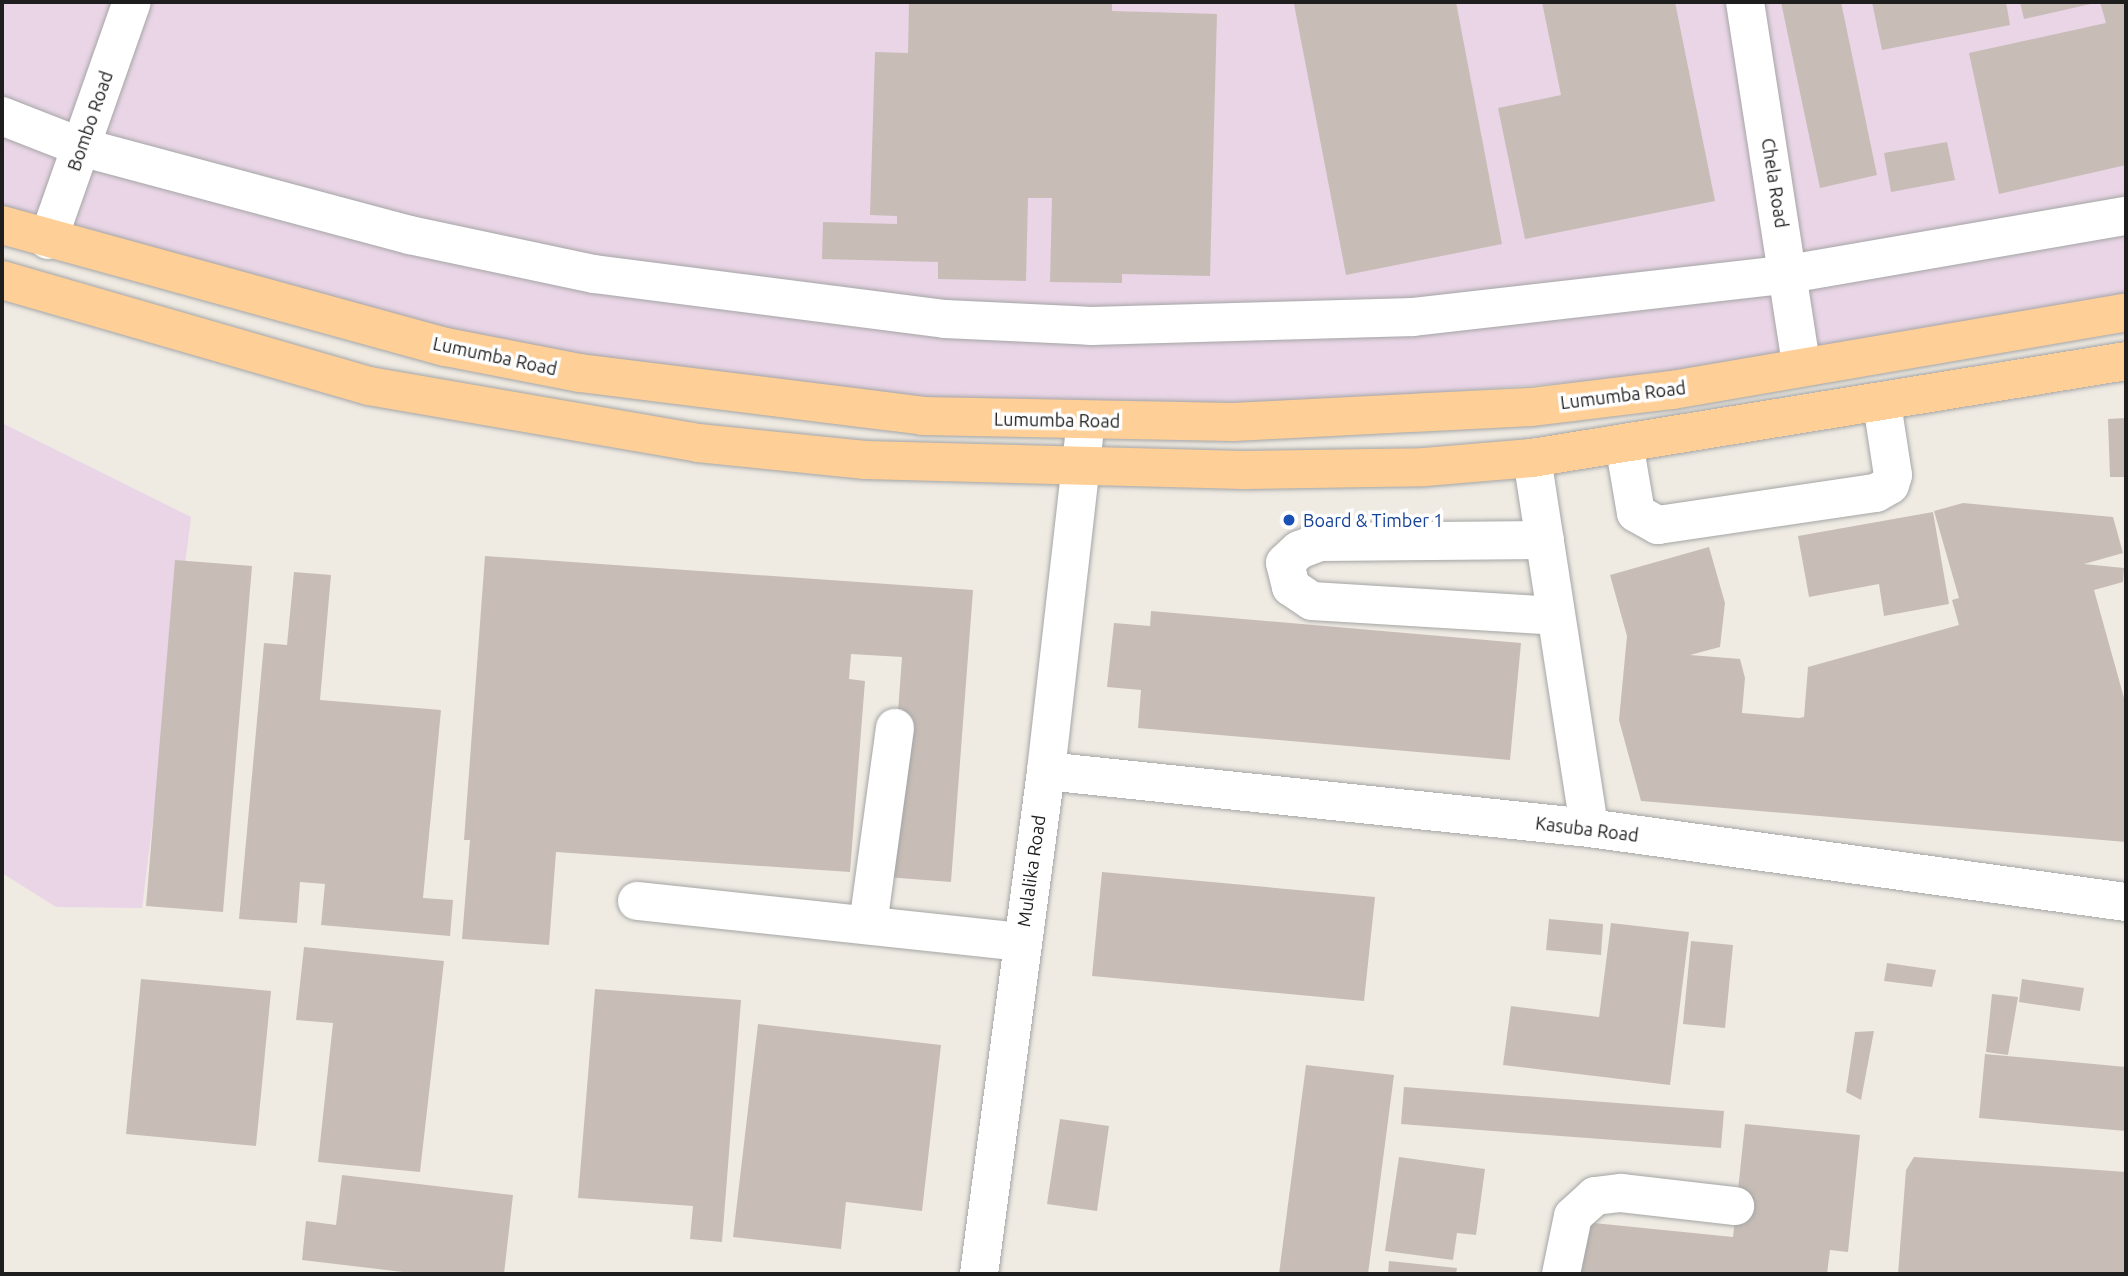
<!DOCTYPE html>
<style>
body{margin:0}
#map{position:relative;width:2128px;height:1276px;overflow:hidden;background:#efebe3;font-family:Ubuntu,sans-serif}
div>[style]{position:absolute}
.industrial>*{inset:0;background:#e9d5e6}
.building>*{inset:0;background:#c7bdb6}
.roads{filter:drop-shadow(0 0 2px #a5a5a5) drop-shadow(0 0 2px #a5a5a5)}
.minor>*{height:38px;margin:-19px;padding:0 19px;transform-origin:19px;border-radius:19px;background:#fff}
.major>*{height:38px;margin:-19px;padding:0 19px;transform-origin:19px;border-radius:19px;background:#ffcf98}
.dots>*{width:19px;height:19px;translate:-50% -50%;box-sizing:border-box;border:4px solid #fff;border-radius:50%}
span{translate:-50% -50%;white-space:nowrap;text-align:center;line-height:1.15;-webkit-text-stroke:7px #fff;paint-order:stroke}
.street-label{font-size:18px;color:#1e1e1e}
.transit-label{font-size:18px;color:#164399}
.left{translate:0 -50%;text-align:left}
.frame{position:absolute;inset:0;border:4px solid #1e1e1e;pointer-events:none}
</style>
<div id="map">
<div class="industrial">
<div style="clip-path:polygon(2px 2px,2126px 2px,2126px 311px,1792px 366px,1067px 420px,562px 368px,2px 217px)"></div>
<div style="clip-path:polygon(2px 423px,191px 517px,142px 908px,56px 907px,2px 873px)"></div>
</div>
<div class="building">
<div style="clip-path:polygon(909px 2px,1112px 2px,1112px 11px,1217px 14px,1210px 276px,1122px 274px,1122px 283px,1050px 282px,1052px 198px,1028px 198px,1026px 281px,938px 279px,938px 262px,822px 259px,823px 222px,897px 224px,897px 216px,870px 215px,875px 52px,908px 53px)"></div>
<div style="clip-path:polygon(1306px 2px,1456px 2px,1502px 244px,1346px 275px,1294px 4px)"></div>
<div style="clip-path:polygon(1542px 2px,1675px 2px,1715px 201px,1525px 239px,1498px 108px,1561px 95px)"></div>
<div style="clip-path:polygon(1781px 2px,1841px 2px,1877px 175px,1820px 188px)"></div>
<div style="clip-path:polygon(1872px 2px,2006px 2px,2010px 25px,1882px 50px)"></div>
<div style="clip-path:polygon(2020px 2px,2095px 2px,2095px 3px,2024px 19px)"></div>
<div style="clip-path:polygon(2100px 2px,2126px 2px,2126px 165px,1999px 194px,1969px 53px,2106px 23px)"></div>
<div style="clip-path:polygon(1947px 142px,1955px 180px,1891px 192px,1884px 153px)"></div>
<div style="clip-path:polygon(2126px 418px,2126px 477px,2110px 477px,2108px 419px)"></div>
<div style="clip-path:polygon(1963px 503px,2113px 517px,2123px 553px,2084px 564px,2124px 568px,2123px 582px,2094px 590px,2126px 705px,2126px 842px,1641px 801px,1619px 720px,1627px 636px,1610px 575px,1709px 547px,1725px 603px,1720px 647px,1690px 655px,1740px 659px,1745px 678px,1742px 713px,1799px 718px,1804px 717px,1808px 667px,1959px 625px,1952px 600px,1959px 598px,1934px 511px)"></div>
<div style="clip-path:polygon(1933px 512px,1949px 604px,1884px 616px,1879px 584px,1809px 597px,1798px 536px)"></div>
<div style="clip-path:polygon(485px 556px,973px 590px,951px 882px,886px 877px,902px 657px,851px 654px,849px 679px,865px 681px,850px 872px,556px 852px,549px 945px,462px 939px,470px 840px,464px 840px)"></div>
<div style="clip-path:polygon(175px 560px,252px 566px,223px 912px,146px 906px)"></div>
<div style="clip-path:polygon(294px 572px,331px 575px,320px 700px,441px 710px,423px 898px,453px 900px,450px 936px,321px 925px,325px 884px,300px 882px,297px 923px,239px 919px,264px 643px,287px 645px)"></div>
<div style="clip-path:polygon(1151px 611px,1521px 643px,1510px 760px,1138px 728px,1141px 690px,1107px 687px,1114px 623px,1150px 626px)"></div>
<div style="clip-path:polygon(1102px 872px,1375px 897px,1364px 1001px,1092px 976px)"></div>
<div style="clip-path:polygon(1549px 919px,1603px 924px,1601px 955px,1546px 950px)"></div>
<div style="clip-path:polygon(1611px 923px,1689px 932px,1670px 1085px,1503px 1065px,1511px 1006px,1599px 1017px)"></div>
<div style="clip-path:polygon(1691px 941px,1733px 945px,1725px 1028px,1683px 1024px)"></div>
<div style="clip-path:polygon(304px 947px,444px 961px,420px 1172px,318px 1162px,333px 1023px,296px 1020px)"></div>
<div style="clip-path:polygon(1887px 963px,1936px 970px,1932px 987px,1884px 981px)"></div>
<div style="clip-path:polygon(141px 979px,271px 991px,256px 1146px,126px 1134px)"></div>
<div style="clip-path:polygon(2022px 979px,2084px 988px,2080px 1011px,2019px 1002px)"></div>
<div style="clip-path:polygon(595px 989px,741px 1000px,722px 1242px,690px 1239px,693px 1206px,578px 1198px)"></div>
<div style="clip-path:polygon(1992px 994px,2018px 997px,2008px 1055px,1986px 1052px)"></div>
<div style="clip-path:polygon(758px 1024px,941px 1045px,922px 1211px,846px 1202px,841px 1249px,733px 1237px)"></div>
<div style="clip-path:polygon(1874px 1031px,1861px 1100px,1846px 1092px,1855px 1032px)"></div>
<div style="clip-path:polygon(1985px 1054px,2126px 1067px,2126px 1131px,1979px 1118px)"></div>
<div style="clip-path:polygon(1306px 1065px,1394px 1075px,1368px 1274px,1279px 1274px)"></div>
<div style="clip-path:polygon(1404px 1087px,1724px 1111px,1721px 1148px,1401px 1124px)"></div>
<div style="clip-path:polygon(1060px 1119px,1109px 1126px,1097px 1211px,1047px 1204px)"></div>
<div style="clip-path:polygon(1745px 1124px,1860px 1135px,1848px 1252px,1830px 1250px,1827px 1274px,1558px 1274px,1564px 1220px,1733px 1237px)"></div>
<div style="clip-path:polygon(1399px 1157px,1485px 1169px,1476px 1235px,1457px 1233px,1453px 1260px,1385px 1251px)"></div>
<div style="clip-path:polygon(1914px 1157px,2126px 1172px,2126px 1274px,1898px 1274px,1906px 1170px)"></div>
<div style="clip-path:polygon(342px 1175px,513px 1195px,504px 1274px,420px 1274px,302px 1260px,306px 1221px,336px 1225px)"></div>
<div style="clip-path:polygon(1389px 1261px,1457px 1268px,1456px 1274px,1388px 1274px)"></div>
</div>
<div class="roads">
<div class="minor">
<div style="left:1745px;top:2px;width:367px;rotate:81.2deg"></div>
<div style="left:2px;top:116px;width:85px;rotate:21.4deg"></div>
<div style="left:81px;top:147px;width:341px;rotate:15deg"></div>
<div style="left:410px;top:235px;width:188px;rotate:12deg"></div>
<div style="left:594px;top:274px;width:354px;rotate:7.3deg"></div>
<div style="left:945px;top:319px;width:147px;rotate:2.7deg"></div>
<div style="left:1092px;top:326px;width:321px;rotate:-1.6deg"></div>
<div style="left:1413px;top:317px;width:378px;rotate:-6.5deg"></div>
<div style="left:1789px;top:274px;width:342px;rotate:-9.8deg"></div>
<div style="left:48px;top:240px;width:252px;rotate:-70.6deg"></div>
<div style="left:1624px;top:443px;width:71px;rotate:80.3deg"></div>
<div style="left:1636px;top:513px;width:25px;rotate:29deg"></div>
<div style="left:1658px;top:525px;width:220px;rotate:-8.4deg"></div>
<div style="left:1876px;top:493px;width:16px;rotate:-30deg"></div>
<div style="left:1890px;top:485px;width:10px;rotate:-73deg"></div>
<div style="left:1893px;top:475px;width:72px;rotate:-98.8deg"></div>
<div style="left:1532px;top:458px;width:374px;rotate:81.2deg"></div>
<div style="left:1545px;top:540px;width:225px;rotate:179.5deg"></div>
<div style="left:1320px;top:542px;width:22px;rotate:159deg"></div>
<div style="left:1299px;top:550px;width:19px;rotate:137deg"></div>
<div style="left:1285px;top:563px;width:25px;rotate:76deg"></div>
<div style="left:1291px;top:587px;width:25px;rotate:34deg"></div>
<div style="left:1312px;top:601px;width:244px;rotate:3.5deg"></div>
<div style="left:1046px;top:771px;width:546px;rotate:5.99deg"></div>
<div style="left:1589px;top:828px;width:542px;rotate:7.85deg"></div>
<div style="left:637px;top:901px;width:385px;rotate:6.1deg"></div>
<div style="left:868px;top:925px;width:199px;rotate:-82.2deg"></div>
<div style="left:979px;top:1274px;width:507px;rotate:-82.41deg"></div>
<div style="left:1046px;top:771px;width:352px;rotate:-83.5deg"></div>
<div style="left:1561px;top:1274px;width:59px;rotate:-78.3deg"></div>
<div style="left:1573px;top:1216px;width:30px;rotate:-42deg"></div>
<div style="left:1595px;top:1196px;width:26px;rotate:-7deg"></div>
<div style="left:1621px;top:1193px;width:115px;rotate:6.5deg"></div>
</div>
<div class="major">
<div style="left:2px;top:225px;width:460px;rotate:15.4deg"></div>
<div style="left:446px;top:347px;width:136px;rotate:11deg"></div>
<div style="left:580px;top:373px;width:346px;rotate:7.1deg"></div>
<div style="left:923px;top:416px;width:310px;rotate:1.1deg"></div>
<div style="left:1233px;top:422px;width:298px;rotate:-2.9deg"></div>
<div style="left:1531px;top:407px;width:142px;rotate:-6.9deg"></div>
<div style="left:1672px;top:390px;width:461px;rotate:-9.7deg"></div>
<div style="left:2px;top:280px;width:382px;rotate:16.1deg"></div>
<div style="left:369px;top:386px;width:334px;rotate:9.8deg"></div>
<div style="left:698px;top:443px;width:168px;rotate:5.8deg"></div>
<div style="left:865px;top:460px;width:379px;rotate:1.5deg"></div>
<div style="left:1244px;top:470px;width:181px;rotate:-0.9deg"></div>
<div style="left:1425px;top:467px;width:107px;rotate:-4.8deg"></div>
<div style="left:1532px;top:458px;width:602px;rotate:-9.27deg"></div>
</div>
</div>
<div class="dots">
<div style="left:1289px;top:520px;background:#1a4fb4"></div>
</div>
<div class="street-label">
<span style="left:90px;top:121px;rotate:-71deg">Bombo Road</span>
<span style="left:1775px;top:183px;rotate:81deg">Chela Road</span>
<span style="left:495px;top:356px;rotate:12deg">Lumumba Road</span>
<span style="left:1623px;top:395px;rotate:-7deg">Lumumba Road</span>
<span style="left:1057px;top:420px;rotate:1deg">Lumumba Road</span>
<span style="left:1587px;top:829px;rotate:7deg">Kasuba Road</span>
<span style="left:1031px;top:871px;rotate:-82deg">Mulalika Road</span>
</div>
<div class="transit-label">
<span class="left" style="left:1303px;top:520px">Board &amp; Timber 1</span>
</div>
<div class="frame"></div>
</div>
